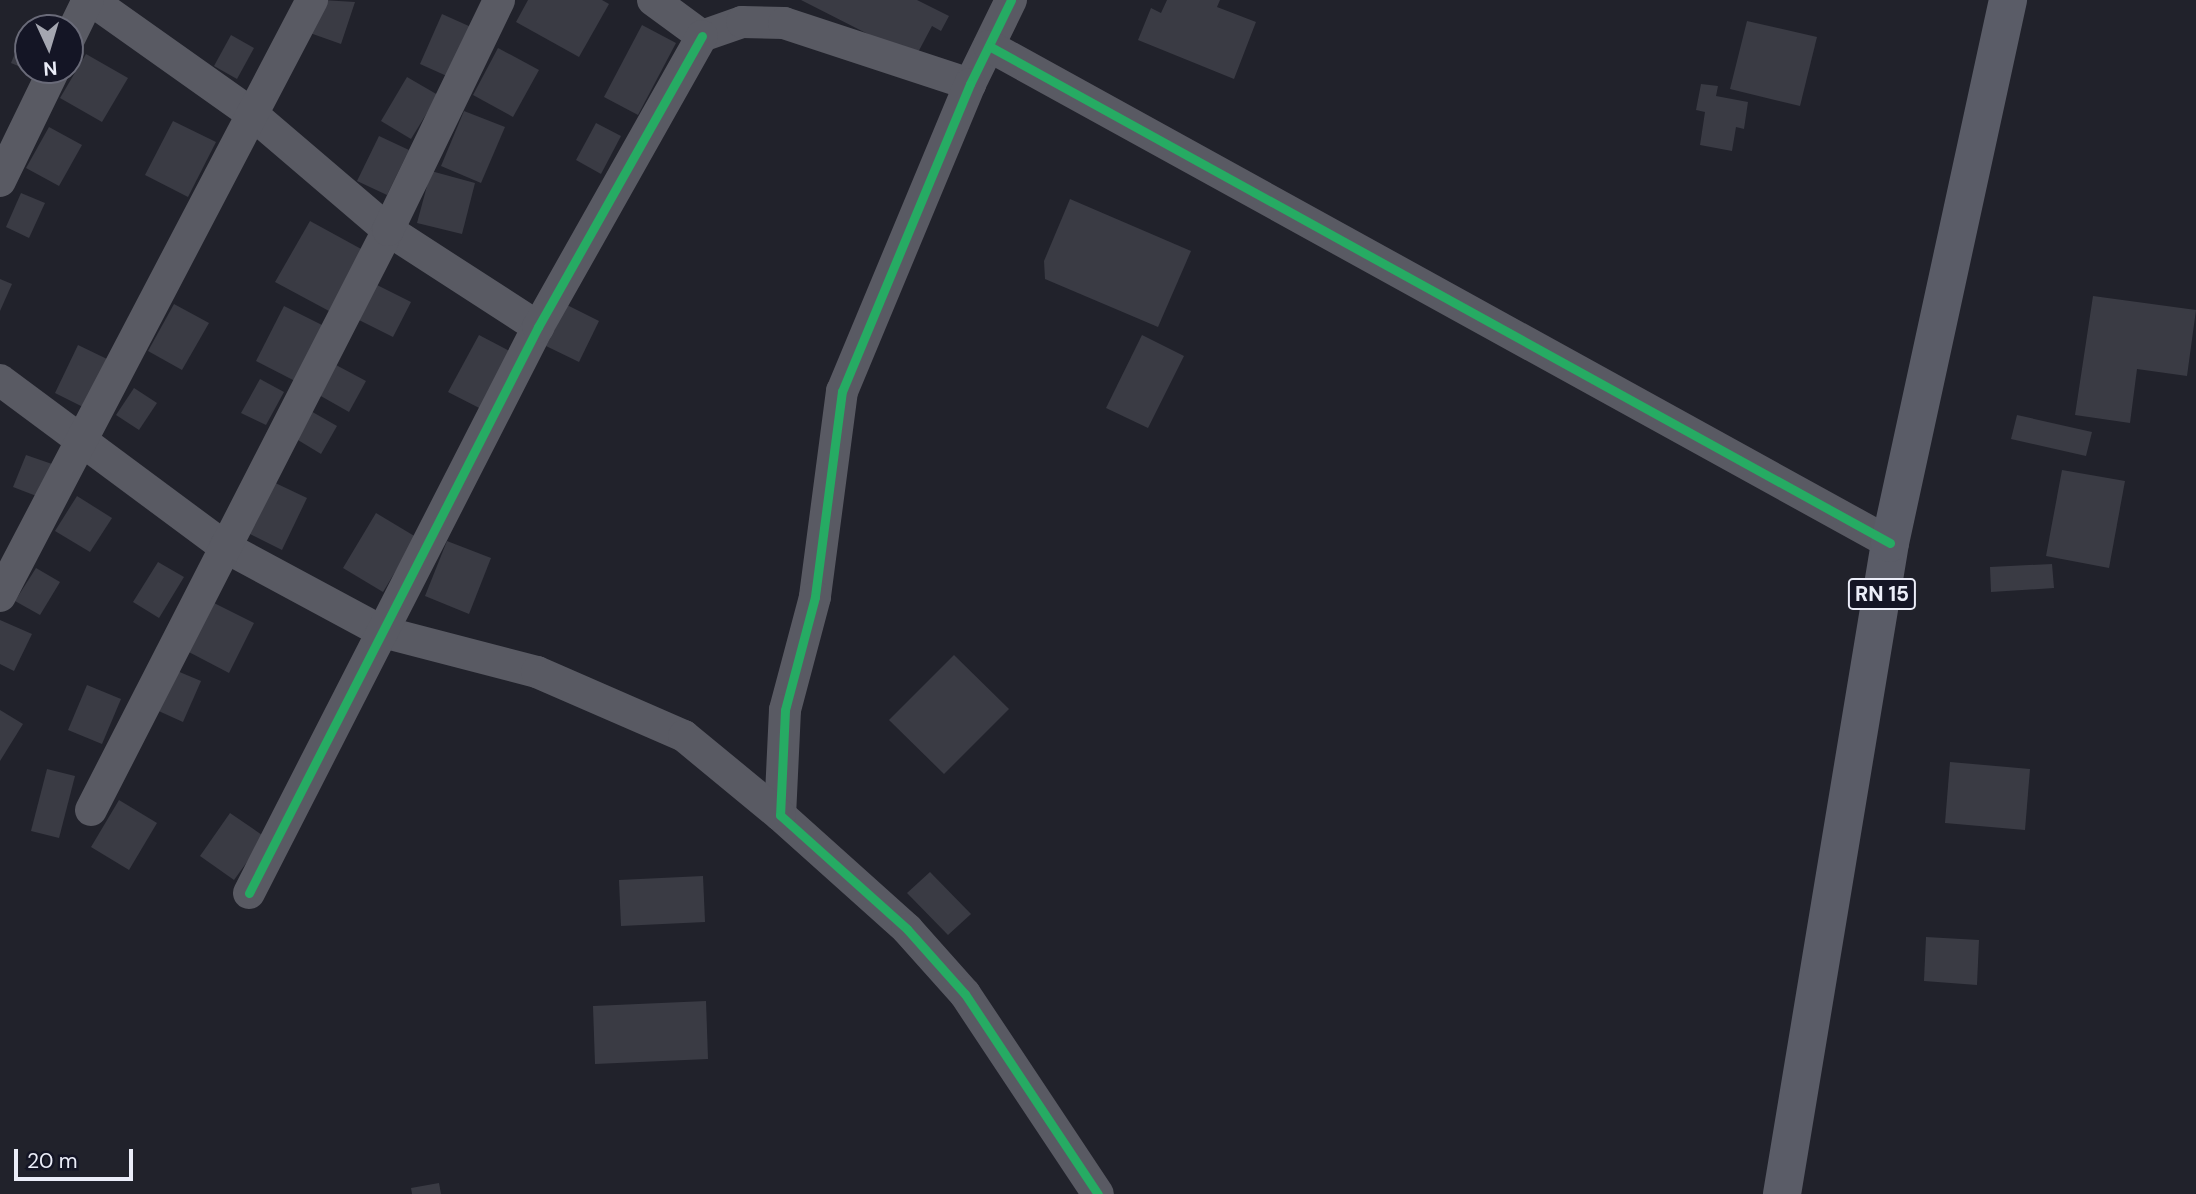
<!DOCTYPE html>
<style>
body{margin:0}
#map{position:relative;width:2196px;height:1194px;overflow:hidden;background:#21222b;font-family:"DM Sans",sans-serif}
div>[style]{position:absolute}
.building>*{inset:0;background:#3a3b44}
.minor>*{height:32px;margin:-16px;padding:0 16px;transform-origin:16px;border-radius:16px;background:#595a63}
.primary>*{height:38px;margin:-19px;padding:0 19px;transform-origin:19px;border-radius:19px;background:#5a5c67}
.cycleway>*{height:9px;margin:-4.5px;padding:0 4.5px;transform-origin:4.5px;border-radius:4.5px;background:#26ab63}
span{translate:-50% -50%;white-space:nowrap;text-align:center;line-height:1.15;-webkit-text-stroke:5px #141525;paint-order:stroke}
.shield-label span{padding:2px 5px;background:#141525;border:2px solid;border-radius:5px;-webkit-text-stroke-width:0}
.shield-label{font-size:21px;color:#ebedf8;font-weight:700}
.north{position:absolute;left:14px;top:14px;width:70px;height:70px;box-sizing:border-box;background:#141525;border:2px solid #6a6b79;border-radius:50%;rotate:176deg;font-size:19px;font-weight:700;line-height:28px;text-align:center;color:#ebedf8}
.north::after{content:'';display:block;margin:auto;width:24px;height:32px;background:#a4a6b0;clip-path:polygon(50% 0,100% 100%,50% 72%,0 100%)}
.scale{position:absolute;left:14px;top:1149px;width:119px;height:32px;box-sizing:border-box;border:4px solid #ebedf8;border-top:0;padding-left:9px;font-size:21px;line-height:24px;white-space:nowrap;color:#ebedf8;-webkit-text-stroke:5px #141525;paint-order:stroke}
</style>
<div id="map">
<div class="building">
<div style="clip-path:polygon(322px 0,355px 2px,341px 44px,310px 33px)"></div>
<div style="clip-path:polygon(528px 0,602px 0,609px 4px,579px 57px,516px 22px)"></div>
<div style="clip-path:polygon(801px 0,917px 0,949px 16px,941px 31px,932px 26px,915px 58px)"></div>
<div style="clip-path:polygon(1167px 0,1220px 0,1217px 7px,1256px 22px,1234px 79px,1138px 40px,1151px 8px,1161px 13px)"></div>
<div style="clip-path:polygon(442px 14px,471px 27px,449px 77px,420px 64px)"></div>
<div style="clip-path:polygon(1747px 21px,1817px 37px,1800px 106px,1730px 89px)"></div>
<div style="clip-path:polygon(28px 22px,35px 28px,28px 28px,28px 70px,11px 63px)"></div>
<div style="clip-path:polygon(642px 25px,676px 43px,638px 115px,604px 97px)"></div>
<div style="clip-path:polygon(231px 35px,254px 48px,237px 79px,214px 66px)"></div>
<div style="clip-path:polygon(498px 48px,539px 70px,513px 117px,473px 95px)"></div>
<div style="clip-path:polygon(86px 54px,128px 78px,102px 122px,60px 98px)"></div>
<div style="clip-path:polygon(407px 77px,438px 95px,411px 139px,381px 121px)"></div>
<div style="clip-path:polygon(1701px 84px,1718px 86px,1716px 96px,1748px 102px,1744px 129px,1736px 127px,1732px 151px,1700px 145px,1705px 112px,1696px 110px)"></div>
<div style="clip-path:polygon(464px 111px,505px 127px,481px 183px,441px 166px)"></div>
<div style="clip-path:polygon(173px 121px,216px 142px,188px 197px,145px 175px)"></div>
<div style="clip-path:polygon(596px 123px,621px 136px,601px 174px,576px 160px)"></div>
<div style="clip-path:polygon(49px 127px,82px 145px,59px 186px,26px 168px)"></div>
<div style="clip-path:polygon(379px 136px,409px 150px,387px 195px,357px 181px)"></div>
<div style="clip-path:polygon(431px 171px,475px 183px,462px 234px,417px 223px)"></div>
<div style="clip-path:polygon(21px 193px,45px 203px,29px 238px,6px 227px)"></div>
<div style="clip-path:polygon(1070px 199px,1191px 251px,1158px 327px,1045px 279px,1044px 261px)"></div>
<div style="clip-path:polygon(310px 221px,363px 250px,329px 311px,275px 282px)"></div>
<div style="clip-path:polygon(0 279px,12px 284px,0 311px)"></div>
<div style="clip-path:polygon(377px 285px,411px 302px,393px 337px,359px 320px)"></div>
<div style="clip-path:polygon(2093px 296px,2196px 310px,2187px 376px,2137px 369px,2130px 423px,2075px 415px)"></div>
<div style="clip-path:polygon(174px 304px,209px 323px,182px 370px,148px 351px)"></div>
<div style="clip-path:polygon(567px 305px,599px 321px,579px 362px,546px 346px)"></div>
<div style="clip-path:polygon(284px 306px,324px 326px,295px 381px,256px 361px)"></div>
<div style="clip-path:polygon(479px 335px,519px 356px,489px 413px,448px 392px)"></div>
<div style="clip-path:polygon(1142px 335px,1184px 356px,1148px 428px,1106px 408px)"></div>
<div style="clip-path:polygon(78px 345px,107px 359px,83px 407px,55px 393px)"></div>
<div style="clip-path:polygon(336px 365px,366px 381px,349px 412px,319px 395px)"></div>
<div style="clip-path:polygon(260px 379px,284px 392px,266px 425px,241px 413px)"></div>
<div style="clip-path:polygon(134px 388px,157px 403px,139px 430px,116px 415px)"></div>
<div style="clip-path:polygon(309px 410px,337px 426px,321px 454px,293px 437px)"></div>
<div style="clip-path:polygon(2017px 415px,2092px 432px,2086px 456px,2011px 439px)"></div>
<div style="clip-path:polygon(26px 455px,52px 464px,39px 497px,13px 487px)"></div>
<div style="clip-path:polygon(2062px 470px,2125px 481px,2109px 568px,2046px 556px)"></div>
<div style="clip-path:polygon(269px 480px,307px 498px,282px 550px,244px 531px)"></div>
<div style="clip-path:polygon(77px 496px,112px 518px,90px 552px,55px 531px)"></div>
<div style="clip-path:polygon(376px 513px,416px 537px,383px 592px,343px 568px)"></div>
<div style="clip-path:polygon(447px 541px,491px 558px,469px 614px,425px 596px)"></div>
<div style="clip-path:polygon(158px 562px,184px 577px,159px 618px,133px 602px)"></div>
<div style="clip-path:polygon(2052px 564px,2054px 588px,1991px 592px,1990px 567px)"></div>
<div style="clip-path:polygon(36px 568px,60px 582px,40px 615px,15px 601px)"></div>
<div style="clip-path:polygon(210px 601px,254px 623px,229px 673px,185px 650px)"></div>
<div style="clip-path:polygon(0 620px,32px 634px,14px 671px,0 664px)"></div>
<div style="clip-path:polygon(954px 655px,1009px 709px,944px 774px,889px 720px)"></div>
<div style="clip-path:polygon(170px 668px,201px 681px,183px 722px,152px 708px)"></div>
<div style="clip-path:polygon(87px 685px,121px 699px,102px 744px,68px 730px)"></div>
<div style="clip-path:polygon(0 710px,23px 724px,0 761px)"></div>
<div style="clip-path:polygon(1950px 762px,2030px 769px,2025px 830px,1945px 823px)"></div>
<div style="clip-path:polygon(47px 769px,75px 776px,59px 838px,31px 831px)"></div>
<div style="clip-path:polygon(119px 800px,157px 823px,129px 870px,91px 847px)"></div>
<div style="clip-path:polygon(230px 813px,265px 837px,234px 880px,200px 856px)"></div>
<div style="clip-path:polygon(930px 872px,971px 914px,948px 935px,907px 893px)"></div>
<div style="clip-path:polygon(703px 876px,705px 922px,621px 926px,619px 880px)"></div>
<div style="clip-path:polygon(1926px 937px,1979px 940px,1977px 985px,1924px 981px)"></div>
<div style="clip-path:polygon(706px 1001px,708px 1059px,595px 1064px,593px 1006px)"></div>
<div style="clip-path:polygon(439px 1183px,441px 1194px,412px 1194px,411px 1188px)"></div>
</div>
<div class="minor">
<div style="left:91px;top:0;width:197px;rotate:35.3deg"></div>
<div style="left:252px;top:114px;width:179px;rotate:40.5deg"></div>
<div style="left:388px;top:230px;width:179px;rotate:32.9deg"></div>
<div style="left:653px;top:0;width:61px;rotate:36.3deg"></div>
<div style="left:702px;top:36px;width:42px;rotate:-19.3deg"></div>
<div style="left:742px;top:22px;width:42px;rotate:1.4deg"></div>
<div style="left:784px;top:23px;width:196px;rotate:18.2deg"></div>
<div style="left:1011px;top:0;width:93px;rotate:116deg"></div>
<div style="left:970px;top:84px;width:333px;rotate:112.6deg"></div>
<div style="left:842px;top:391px;width:208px;rotate:97.5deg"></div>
<div style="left:815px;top:597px;width:117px;rotate:104.9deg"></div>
<div style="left:785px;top:710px;width:105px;rotate:92.7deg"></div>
<div style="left:780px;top:815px;width:171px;rotate:41.9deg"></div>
<div style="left:907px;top:929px;width:87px;rotate:48.3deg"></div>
<div style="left:965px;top:994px;width:240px;rotate:56.4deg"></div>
<div style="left:70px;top:37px;width:41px;rotate:-64.1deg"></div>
<div style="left:989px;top:46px;width:1029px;rotate:28.88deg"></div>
<div style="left:0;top:181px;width:123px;rotate:-64.1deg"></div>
<div style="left:0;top:380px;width:280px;rotate:36.6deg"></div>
<div style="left:225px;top:547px;width:179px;rotate:28.3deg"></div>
<div style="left:383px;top:632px;width:159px;rotate:14.6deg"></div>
<div style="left:537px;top:672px;width:160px;rotate:23.5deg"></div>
<div style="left:684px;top:736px;width:124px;rotate:39.5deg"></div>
<div style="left:0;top:596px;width:673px;rotate:-62.37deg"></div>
<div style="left:91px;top:810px;width:652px;rotate:-62.88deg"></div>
<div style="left:388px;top:230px;width:255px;rotate:-64.2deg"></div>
<div style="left:249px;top:893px;width:636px;rotate:-62.95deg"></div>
<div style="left:538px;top:327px;width:334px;rotate:-60.6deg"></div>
</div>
<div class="primary">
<div style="left:1782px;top:1194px;width:660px;rotate:-80.58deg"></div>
<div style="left:1890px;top:543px;width:556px;rotate:-77.74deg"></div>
</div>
<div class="cycleway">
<div style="left:1011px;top:0;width:93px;rotate:116deg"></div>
<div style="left:970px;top:84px;width:333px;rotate:112.6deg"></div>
<div style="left:842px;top:391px;width:208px;rotate:97.5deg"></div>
<div style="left:815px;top:597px;width:117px;rotate:104.9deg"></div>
<div style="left:785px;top:710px;width:105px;rotate:92.7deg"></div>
<div style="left:780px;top:815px;width:171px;rotate:41.9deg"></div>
<div style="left:907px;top:929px;width:87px;rotate:48.3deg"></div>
<div style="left:965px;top:994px;width:240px;rotate:56.4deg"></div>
<div style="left:989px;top:46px;width:1029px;rotate:28.88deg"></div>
<div style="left:249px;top:893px;width:636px;rotate:-62.95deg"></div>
<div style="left:538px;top:327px;width:334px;rotate:-60.6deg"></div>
</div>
<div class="shield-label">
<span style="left:1882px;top:594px">RN 15</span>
</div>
<div class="north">N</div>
<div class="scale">20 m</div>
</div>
